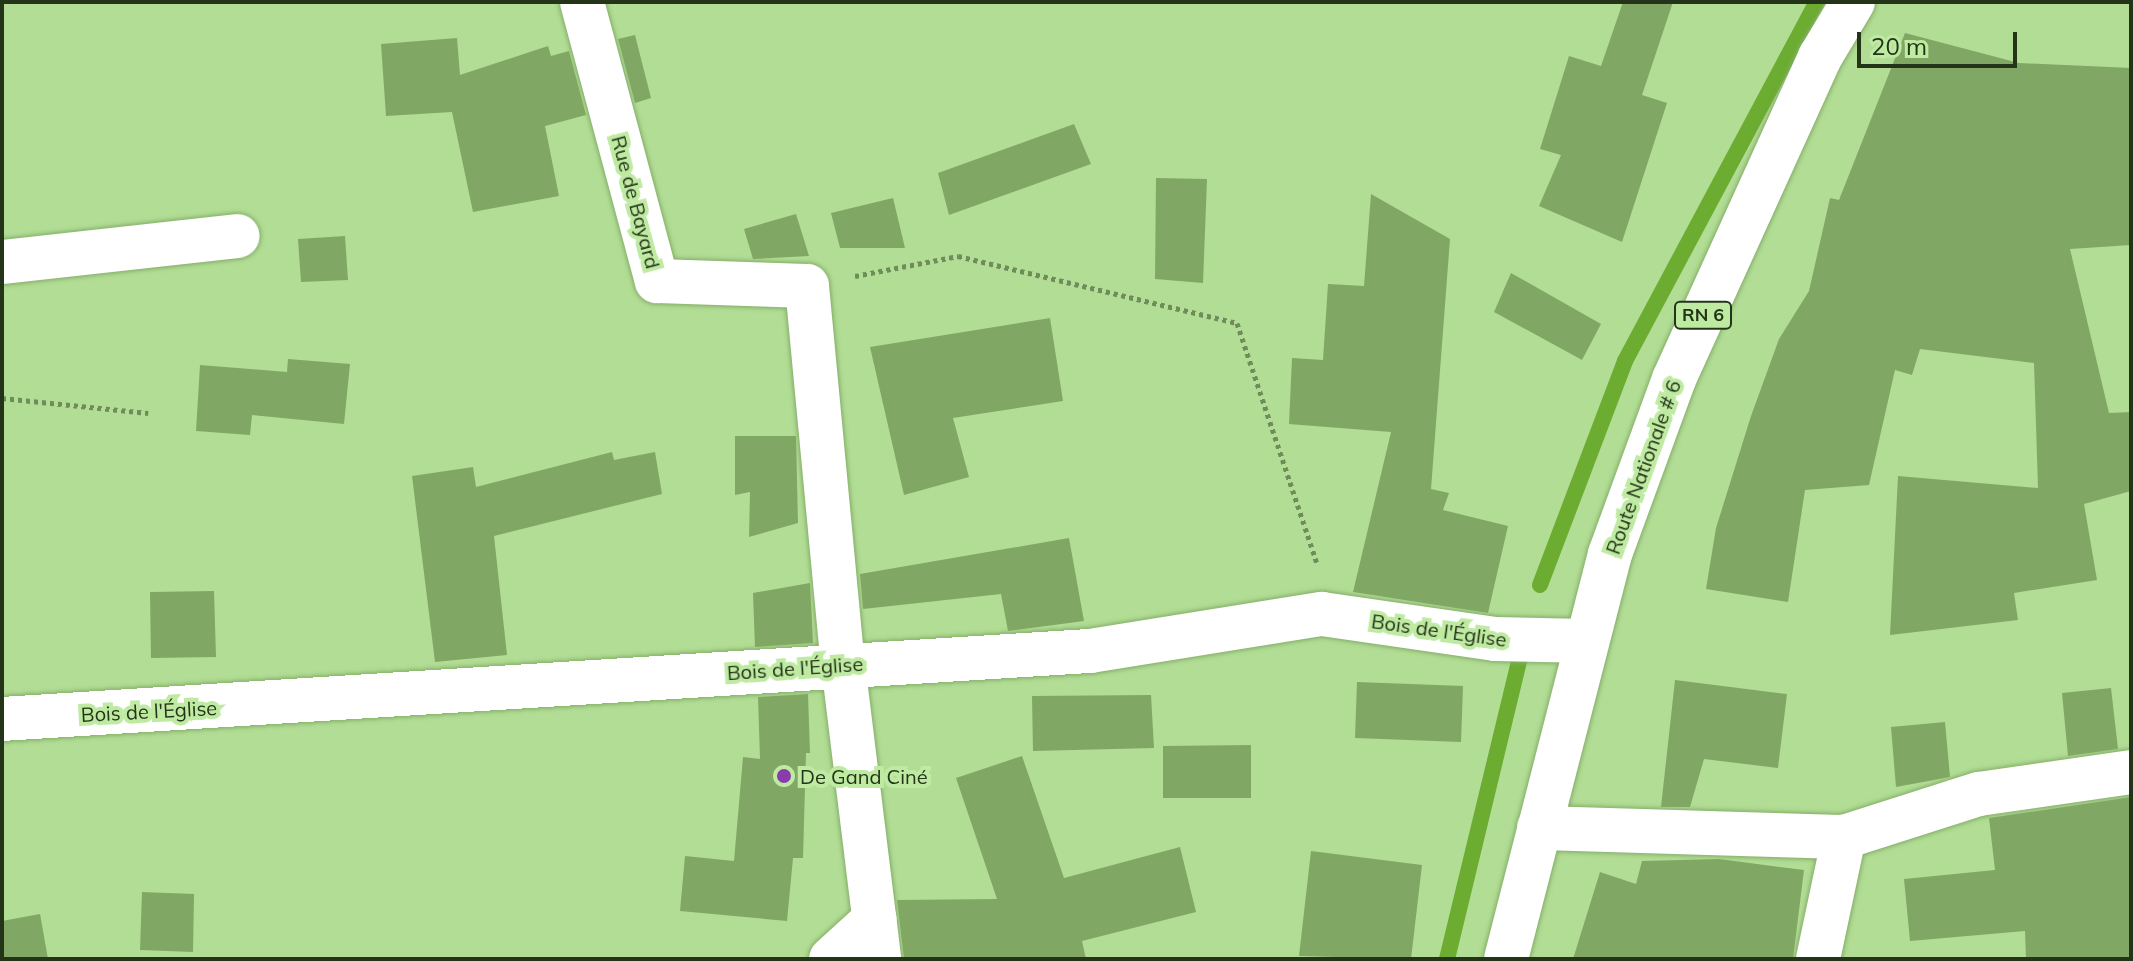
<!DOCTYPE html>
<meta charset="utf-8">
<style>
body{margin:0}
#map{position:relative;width:2133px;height:961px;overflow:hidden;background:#b2dd95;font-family:Mulish,sans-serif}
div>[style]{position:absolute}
.stream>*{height:16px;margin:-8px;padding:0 8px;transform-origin:8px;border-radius:8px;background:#6bac31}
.building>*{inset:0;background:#80a864}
.path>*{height:5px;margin-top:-2.5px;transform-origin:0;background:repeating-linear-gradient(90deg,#6f8d5a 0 4px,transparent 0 8px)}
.roads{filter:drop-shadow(0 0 2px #85ae69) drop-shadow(0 0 2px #85ae69)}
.street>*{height:44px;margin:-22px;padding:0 22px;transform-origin:22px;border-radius:22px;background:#fff}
.primary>*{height:44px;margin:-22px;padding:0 22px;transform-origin:22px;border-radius:22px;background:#fff}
.dots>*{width:22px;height:22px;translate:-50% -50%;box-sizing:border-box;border:4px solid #bfeaa2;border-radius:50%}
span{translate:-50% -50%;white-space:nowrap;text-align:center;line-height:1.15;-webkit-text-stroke:8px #bfeaa2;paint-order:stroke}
.shield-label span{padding:2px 6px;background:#bfeaa2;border:2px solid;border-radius:6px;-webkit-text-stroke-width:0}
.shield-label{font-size:18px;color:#233418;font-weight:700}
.street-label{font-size:20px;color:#233418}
.poi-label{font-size:20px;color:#233418}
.left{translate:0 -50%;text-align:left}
.frame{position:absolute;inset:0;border:4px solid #233418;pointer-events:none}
.scale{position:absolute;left:1857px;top:32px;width:160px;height:36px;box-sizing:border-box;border:4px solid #233418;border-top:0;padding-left:10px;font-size:24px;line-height:28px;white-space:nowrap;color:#233418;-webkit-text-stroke:6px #bfeaa2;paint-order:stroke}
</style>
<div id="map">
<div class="stream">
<div style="left:1540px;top:585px;width:240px;rotate:-69.2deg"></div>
<div style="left:1625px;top:361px;width:407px;rotate:-61.9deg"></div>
<div style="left:1447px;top:959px;width:307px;rotate:-76.4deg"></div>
</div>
<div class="building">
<div style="clip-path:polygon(1623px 2px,1673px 2px,1642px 95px,1667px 103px,1622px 242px,1539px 206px,1561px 155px,1540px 149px,1569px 56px,1601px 66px)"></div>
<div style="clip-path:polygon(1905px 33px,2019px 63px,2131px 68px,2131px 245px,2070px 249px,2109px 413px,2131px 412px,2131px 491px,2084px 504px,2097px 580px,2014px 593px,2018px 620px,1890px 635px,1898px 476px,2038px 488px,2034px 363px,1920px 349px,1912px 375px,1895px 370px,1869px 485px,1805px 490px,1788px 602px,1706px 589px,1716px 528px,1751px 416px,1779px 339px,1809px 291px,1830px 198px,1839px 200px)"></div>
<div style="clip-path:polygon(635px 35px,651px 98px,635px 103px,618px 39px)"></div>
<div style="clip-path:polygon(457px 38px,460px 75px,548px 46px,551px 56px,569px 51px,586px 115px,545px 126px,559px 196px,473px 212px,452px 112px,386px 116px,381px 44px)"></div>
<div style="clip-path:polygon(1074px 124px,1091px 164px,949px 215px,938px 173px)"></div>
<div style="clip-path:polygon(1156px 178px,1207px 179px,1203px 283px,1155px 279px)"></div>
<div style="clip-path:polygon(1371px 194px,1450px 239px,1431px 489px,1449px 493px,1443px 510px,1508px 526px,1488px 613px,1353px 592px,1391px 432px,1289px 424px,1292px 358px,1323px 360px,1328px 284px,1364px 286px)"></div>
<div style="clip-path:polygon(893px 198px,905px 248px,840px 248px,831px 213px)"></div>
<div style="clip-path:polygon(796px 214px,809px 256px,753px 259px,744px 229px)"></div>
<div style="clip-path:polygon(345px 236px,348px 280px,301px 282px,298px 239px)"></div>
<div style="clip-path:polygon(1511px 273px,1601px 324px,1582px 360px,1494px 312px)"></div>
<div style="clip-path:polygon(1050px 318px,1063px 401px,953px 418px,969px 477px,904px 495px,870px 347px)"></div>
<div style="clip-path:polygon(288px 359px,350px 364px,344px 424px,252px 415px,250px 435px,196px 431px,200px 365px,287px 372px)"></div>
<div style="clip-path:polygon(735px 436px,796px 436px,798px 523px,749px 537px,750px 492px,735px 495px)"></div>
<div style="clip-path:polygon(612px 452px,614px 460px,655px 452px,662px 494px,494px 536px,507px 655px,435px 662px,412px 476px,473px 467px,476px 487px)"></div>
<div style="clip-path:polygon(1069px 538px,1084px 621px,1008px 631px,1001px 594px,863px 609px,860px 574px)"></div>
<div style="clip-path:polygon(810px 583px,813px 643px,755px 647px,753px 593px)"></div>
<div style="clip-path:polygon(214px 591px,216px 657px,151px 658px,150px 592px)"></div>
<div style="clip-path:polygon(1675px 680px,1787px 694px,1778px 768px,1704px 759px,1690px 807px,1661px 807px)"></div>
<div style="clip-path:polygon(1357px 682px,1463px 686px,1461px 742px,1355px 738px)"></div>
<div style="clip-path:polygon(2111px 688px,2118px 749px,2068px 756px,2062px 693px)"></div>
<div style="clip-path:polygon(808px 694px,810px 753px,806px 753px,803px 858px,793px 858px,787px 921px,680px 911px,685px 856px,734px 861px,743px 757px,760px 759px,758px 697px)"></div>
<div style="clip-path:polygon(1151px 695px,1154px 748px,1033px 751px,1032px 696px)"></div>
<div style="clip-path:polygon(1945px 722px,1950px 777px,1896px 787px,1891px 727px)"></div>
<div style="clip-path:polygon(1251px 745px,1251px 798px,1163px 798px,1163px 746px)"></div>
<div style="clip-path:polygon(1022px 756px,1064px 878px,1180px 847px,1196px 912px,1082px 941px,1086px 959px,904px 959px,897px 900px,997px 899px,956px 778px)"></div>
<div style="clip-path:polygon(2131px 797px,2131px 959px,2026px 959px,2025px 931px,1910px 941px,1904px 879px,1995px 870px,1989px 818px)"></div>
<div style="clip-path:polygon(1311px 851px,1422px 865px,1411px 959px,1299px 956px)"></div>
<div style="clip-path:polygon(1719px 859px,1804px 870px,1793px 959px,1573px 959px,1600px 872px,1636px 884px,1642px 861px)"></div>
<div style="clip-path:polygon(142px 892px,194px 894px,193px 952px,140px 950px)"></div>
<div style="clip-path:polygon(40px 914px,48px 959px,2px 959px,2px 921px)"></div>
</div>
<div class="path">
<div style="left:855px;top:276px;width:105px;rotate:-11deg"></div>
<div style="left:958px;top:256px;width:287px;rotate:13.5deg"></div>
<div style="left:1237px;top:323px;width:254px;rotate:71.6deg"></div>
<div style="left:2px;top:398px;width:147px;rotate:5.9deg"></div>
</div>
<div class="roads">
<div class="street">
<div style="left:582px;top:2px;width:289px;rotate:75deg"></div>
<div style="left:657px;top:281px;width:150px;rotate:1.9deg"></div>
<div style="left:807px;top:286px;width:380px;rotate:84.6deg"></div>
<div style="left:843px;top:664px;width:297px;rotate:83deg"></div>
<div style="left:2px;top:262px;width:237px;rotate:-6.3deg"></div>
<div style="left:2px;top:719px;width:1090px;rotate:-3.58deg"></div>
<div style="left:1090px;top:651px;width:235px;rotate:-9.1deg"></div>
<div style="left:1322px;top:614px;width:175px;rotate:8.2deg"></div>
<div style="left:1495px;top:639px;width:90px;rotate:1.3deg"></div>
<div style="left:1539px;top:828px;width:305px;rotate:1.7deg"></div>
<div style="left:1844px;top:837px;width:142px;rotate:-17.7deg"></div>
<div style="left:1979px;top:794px;width:154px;rotate:-8.2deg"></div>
<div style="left:831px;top:959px;width:59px;rotate:-42.3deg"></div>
<div style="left:1818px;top:959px;width:125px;rotate:-78deg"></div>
</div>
<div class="primary">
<div style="left:1506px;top:959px;width:418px;rotate:-75.6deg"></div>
<div style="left:1610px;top:554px;width:186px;rotate:-69.9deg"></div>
<div style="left:1674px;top:379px;width:354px;rotate:-65.6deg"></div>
<div style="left:1820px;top:57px;width:64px;rotate:-59deg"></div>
</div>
</div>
<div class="dots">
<div style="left:784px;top:776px;background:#8a3cad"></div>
</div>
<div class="shield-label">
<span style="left:1703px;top:315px">RN 6</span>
</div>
<div class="street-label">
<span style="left:636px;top:202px;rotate:75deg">Rue de Bayard</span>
<span style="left:1643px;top:467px;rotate:-70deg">Route Nationale # 6</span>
<span style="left:1439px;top:630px;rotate:8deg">Bois de l'Église</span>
<span style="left:795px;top:668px;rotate:-4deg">Bois de l'Église</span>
<span style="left:149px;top:711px;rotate:-3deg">Bois de l'Église</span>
</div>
<div class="poi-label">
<span class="left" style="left:800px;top:776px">De Gand Ciné</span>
</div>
<div class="frame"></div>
<div class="scale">20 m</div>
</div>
